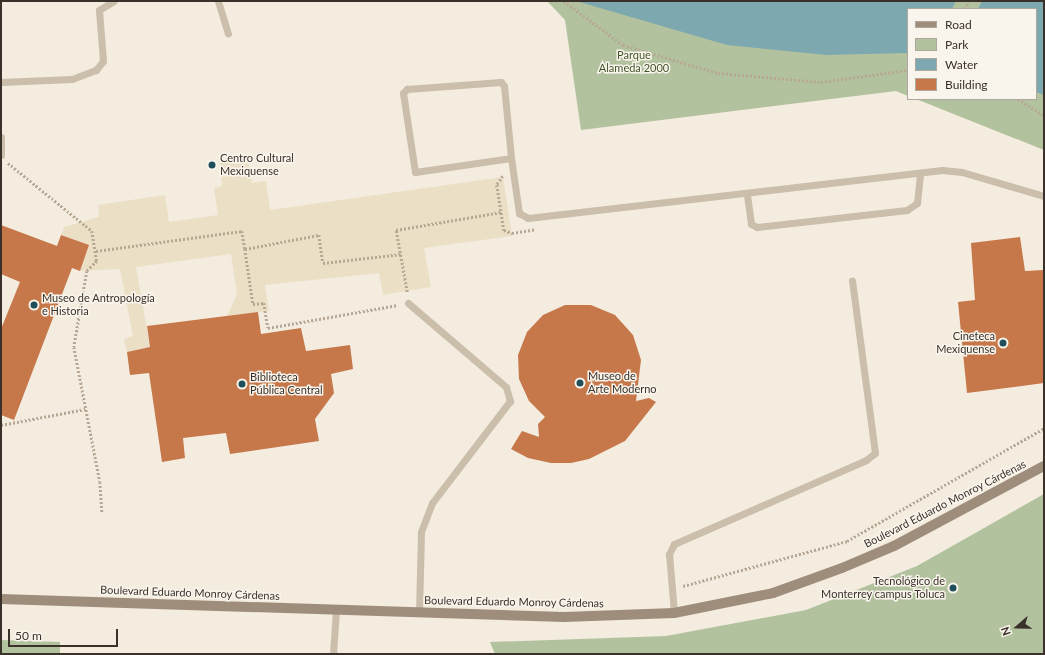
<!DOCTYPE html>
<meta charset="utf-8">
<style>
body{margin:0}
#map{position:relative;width:1045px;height:655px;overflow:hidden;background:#f3ecdf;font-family:Lato,sans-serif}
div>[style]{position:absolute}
.green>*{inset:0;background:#b2c29f}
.plaza>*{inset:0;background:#ebdfc6}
.water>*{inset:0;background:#7ea8b0}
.building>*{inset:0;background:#c6784a}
.path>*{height:2.5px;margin-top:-1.25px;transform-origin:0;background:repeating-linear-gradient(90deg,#b7a895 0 2px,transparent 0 4px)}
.lane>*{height:7px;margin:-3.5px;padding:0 3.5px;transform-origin:3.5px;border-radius:3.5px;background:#cbbeab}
.secondary>*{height:10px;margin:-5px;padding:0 5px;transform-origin:5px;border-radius:5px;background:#9f8d7c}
.dots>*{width:11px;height:11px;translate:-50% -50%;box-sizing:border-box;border:2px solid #faf5ec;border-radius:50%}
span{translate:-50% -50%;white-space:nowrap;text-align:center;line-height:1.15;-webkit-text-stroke:3px #faf5ec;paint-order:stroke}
.park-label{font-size:11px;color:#43572e}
.poi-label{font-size:11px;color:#39312a}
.left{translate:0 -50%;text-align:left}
.right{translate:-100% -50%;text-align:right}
.street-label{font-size:11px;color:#39312a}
.frame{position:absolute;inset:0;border:2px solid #39312a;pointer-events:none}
.legend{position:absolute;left:907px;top:8px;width:130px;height:92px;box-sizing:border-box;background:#faf5ec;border:1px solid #ada79e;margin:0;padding:5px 7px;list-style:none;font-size:12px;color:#39312a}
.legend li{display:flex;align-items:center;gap:8px;height:20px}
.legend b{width:20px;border:1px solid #ada79e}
.north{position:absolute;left:997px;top:607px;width:40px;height:40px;-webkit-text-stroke:3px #faf5ec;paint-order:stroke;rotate:250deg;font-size:11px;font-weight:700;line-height:16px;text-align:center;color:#39312a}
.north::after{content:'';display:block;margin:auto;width:14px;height:18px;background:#39312a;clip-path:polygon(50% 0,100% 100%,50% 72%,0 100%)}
.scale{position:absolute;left:8px;top:629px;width:110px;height:18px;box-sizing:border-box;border:2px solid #39312a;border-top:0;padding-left:5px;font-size:12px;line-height:14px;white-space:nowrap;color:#39312a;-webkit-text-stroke:3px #faf5ec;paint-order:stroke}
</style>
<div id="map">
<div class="green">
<div style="clip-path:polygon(547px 1px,1044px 1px,1044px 150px,916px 99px,1036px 99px,1036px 9px,908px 9px,908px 96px,896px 91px,581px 130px,565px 20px)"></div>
<div style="clip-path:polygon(1044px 494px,1044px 654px,495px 654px,490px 642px,666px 636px,806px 610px,917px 566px)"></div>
<div style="clip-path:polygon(1px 640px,60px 642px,60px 654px,1px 654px)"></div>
</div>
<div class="plaza">
<div style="clip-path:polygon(248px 158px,252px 183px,266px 181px,270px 210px,503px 177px,512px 236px,424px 248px,431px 287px,383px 295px,379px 273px,265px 285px,269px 311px,227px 316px,237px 294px,231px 254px,136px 267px,150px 347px,127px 352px,124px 339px,133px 336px,120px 269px,80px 271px,89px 245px,61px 235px,64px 227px,99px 217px,98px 205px,165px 195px,169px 222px,218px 215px,214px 188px,222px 186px,220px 163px)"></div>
</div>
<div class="water">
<div style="clip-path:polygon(576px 1px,956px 1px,952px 9px,908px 9px,908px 53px,826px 55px,727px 45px)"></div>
<div style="clip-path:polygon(982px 1px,1044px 1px,1044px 95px,1036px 92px,1036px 9px,978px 9px)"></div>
</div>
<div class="building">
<div style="clip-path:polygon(1px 225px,57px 246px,61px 235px,89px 245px,80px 271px,72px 268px,14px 420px,1px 415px,1px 329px,20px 282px,1px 274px)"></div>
<div style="clip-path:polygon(1020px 237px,1025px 271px,1044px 270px,1044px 383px,967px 393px,958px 302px,975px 300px,971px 243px)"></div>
<div style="clip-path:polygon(565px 305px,591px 305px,615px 315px,633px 335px,641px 360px,636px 401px,649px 398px,656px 402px,625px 441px,589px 459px,571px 463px,551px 463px,528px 458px,511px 449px,522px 431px,539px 437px,538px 424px,545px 417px,529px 401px,519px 379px,518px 355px,527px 332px,543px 315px)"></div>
<div style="clip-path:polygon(258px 312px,261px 334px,301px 328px,306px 351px,350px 345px,353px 369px,331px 374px,334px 393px,315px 419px,319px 441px,230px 454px,226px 433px,183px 438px,185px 458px,162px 462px,149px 373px,130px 375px,127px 352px,150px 347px,147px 326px)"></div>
</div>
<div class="path">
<div style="left:564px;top:1px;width:74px;rotate:36.7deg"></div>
<div style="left:623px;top:45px;width:99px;rotate:16.4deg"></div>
<div style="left:718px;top:73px;width:103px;rotate:5deg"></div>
<div style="left:821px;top:82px;width:88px;rotate:-7.9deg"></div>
<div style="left:964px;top:9px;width:9px;rotate:-58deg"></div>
<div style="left:1018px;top:99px;width:31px;rotate:32deg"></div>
<div style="left:8px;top:163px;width:108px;rotate:39deg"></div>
<div style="left:92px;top:231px;width:30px;rotate:81deg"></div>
<div style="left:97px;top:261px;width:14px;rotate:135deg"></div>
<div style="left:87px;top:271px;width:77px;rotate:99.7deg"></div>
<div style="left:74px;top:347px;width:137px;rotate:79.1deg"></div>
<div style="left:100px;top:482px;width:30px;rotate:86deg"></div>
<div style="left:503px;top:176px;width:11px;rotate:124deg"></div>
<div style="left:497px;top:185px;width:46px;rotate:81.2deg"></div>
<div style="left:504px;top:230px;width:9px;rotate:21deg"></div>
<div style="left:512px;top:233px;width:24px;rotate:-9deg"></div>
<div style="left:245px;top:249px;width:56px;rotate:81.7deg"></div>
<div style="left:253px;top:304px;width:11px;rotate:-5deg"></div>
<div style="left:264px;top:303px;width:25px;rotate:81deg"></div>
<div style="left:268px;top:328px;width:132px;rotate:-10deg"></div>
<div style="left:96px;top:251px;width:147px;rotate:-7.8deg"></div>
<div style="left:242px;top:231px;width:18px;rotate:81deg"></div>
<div style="left:245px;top:249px;width:75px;rotate:-10.7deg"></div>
<div style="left:319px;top:235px;width:28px;rotate:82deg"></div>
<div style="left:323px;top:263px;width:79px;rotate:-6.6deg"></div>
<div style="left:407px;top:292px;width:63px;rotate:-100.1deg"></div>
<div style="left:396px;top:230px;width:107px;rotate:-9.7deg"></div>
<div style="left:1px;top:425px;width:86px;rotate:-10.7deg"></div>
<div style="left:683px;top:586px;width:170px;rotate:-15.3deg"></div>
<div style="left:847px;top:541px;width:227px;rotate:-29.8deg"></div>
</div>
<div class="lane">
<div style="left:218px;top:1px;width:34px;rotate:73deg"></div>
<div style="left:1px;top:82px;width:71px;rotate:-2.4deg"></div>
<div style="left:72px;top:79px;width:26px;rotate:-21deg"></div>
<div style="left:96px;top:70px;width:11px;rotate:-52deg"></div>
<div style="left:103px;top:61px;width:51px;rotate:-94.5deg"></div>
<div style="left:99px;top:10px;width:17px;rotate:-31deg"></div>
<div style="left:501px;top:82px;width:5px;rotate:53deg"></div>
<div style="left:504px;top:86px;width:72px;rotate:84.4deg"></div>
<div style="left:511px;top:158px;width:97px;rotate:171.7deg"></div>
<div style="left:415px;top:172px;width:80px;rotate:-98.6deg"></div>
<div style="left:403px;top:93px;width:6px;rotate:-45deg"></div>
<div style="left:407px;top:89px;width:94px;rotate:-4.3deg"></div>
<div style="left:1px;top:137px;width:18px;rotate:90deg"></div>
<div style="left:511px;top:158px;width:56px;rotate:81.7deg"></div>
<div style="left:519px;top:213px;width:10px;rotate:29deg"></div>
<div style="left:528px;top:218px;width:417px;rotate:-6.6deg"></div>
<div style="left:942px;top:170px;width:20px;rotate:6deg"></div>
<div style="left:962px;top:172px;width:85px;rotate:16.3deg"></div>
<div style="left:747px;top:195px;width:29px;rotate:82deg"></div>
<div style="left:751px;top:224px;width:7px;rotate:27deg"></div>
<div style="left:757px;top:227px;width:151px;rotate:-6.5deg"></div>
<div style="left:907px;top:210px;width:12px;rotate:-35deg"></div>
<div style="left:917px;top:203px;width:30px;rotate:-84deg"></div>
<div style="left:408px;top:303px;width:129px;rotate:40.6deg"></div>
<div style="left:506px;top:387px;width:15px;rotate:74deg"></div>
<div style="left:510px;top:401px;width:128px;rotate:127.4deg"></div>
<div style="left:432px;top:503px;width:31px;rotate:111deg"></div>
<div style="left:421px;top:532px;width:80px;rotate:91.4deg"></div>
<div style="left:674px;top:613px;width:59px;rotate:-94.8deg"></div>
<div style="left:669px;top:554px;width:11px;rotate:-63deg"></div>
<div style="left:674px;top:544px;width:210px;rotate:-23.6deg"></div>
<div style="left:866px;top:460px;width:11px;rotate:-38deg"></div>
<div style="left:875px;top:453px;width:174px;rotate:-97.6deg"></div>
<div style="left:333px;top:654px;width:44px;rotate:-86.1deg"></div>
</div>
<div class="secondary">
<div style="left:1px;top:599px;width:563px;rotate:1.83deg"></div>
<div style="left:564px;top:617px;width:110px;rotate:-2.1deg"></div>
<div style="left:674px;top:613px;width:101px;rotate:-11.4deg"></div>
<div style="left:773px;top:593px;width:73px;rotate:-19.9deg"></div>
<div style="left:842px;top:568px;width:56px;rotate:-22.9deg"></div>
<div style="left:894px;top:546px;width:170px;rotate:-28.1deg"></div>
</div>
<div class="dots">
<div style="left:212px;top:165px;background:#1f4f5b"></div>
<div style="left:34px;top:305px;background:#1f4f5b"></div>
<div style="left:1003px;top:343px;background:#1f4f5b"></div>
<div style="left:580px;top:383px;background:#1f4f5b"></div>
<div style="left:242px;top:384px;background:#1f4f5b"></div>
<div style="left:953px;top:588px;background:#1f4f5b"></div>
</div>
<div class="park-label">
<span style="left:634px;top:62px">Parque<br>Alameda 2000</span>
</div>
<div class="poi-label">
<span class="left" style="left:220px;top:165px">Centro Cultural<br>Mexiquense</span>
<span class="left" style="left:42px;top:305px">Museo de Antropología<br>e Historia</span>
<span class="right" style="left:995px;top:343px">Cineteca<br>Mexiquense</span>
<span class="left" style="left:588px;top:383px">Museo de<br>Arte Moderno</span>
<span class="left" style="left:250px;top:384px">Biblioteca<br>Pública Central</span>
<span class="right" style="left:945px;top:588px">Tecnológico de<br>Monterrey campus Toluca</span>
</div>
<div class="street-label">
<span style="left:945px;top:504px;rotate:-27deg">Boulevard Eduardo Monroy Cárdenas</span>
<span style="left:190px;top:593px;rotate:2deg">Boulevard Eduardo Monroy Cárdenas</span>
<span style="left:514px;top:602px;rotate:1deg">Boulevard Eduardo Monroy Cárdenas</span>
</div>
<div class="frame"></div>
<ul class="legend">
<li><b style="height:5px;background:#9f8d7c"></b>Road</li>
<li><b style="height:11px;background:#b2c29f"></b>Park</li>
<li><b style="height:11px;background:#7ea8b0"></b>Water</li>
<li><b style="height:11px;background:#c6784a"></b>Building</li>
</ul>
<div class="north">N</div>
<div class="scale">50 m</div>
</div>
